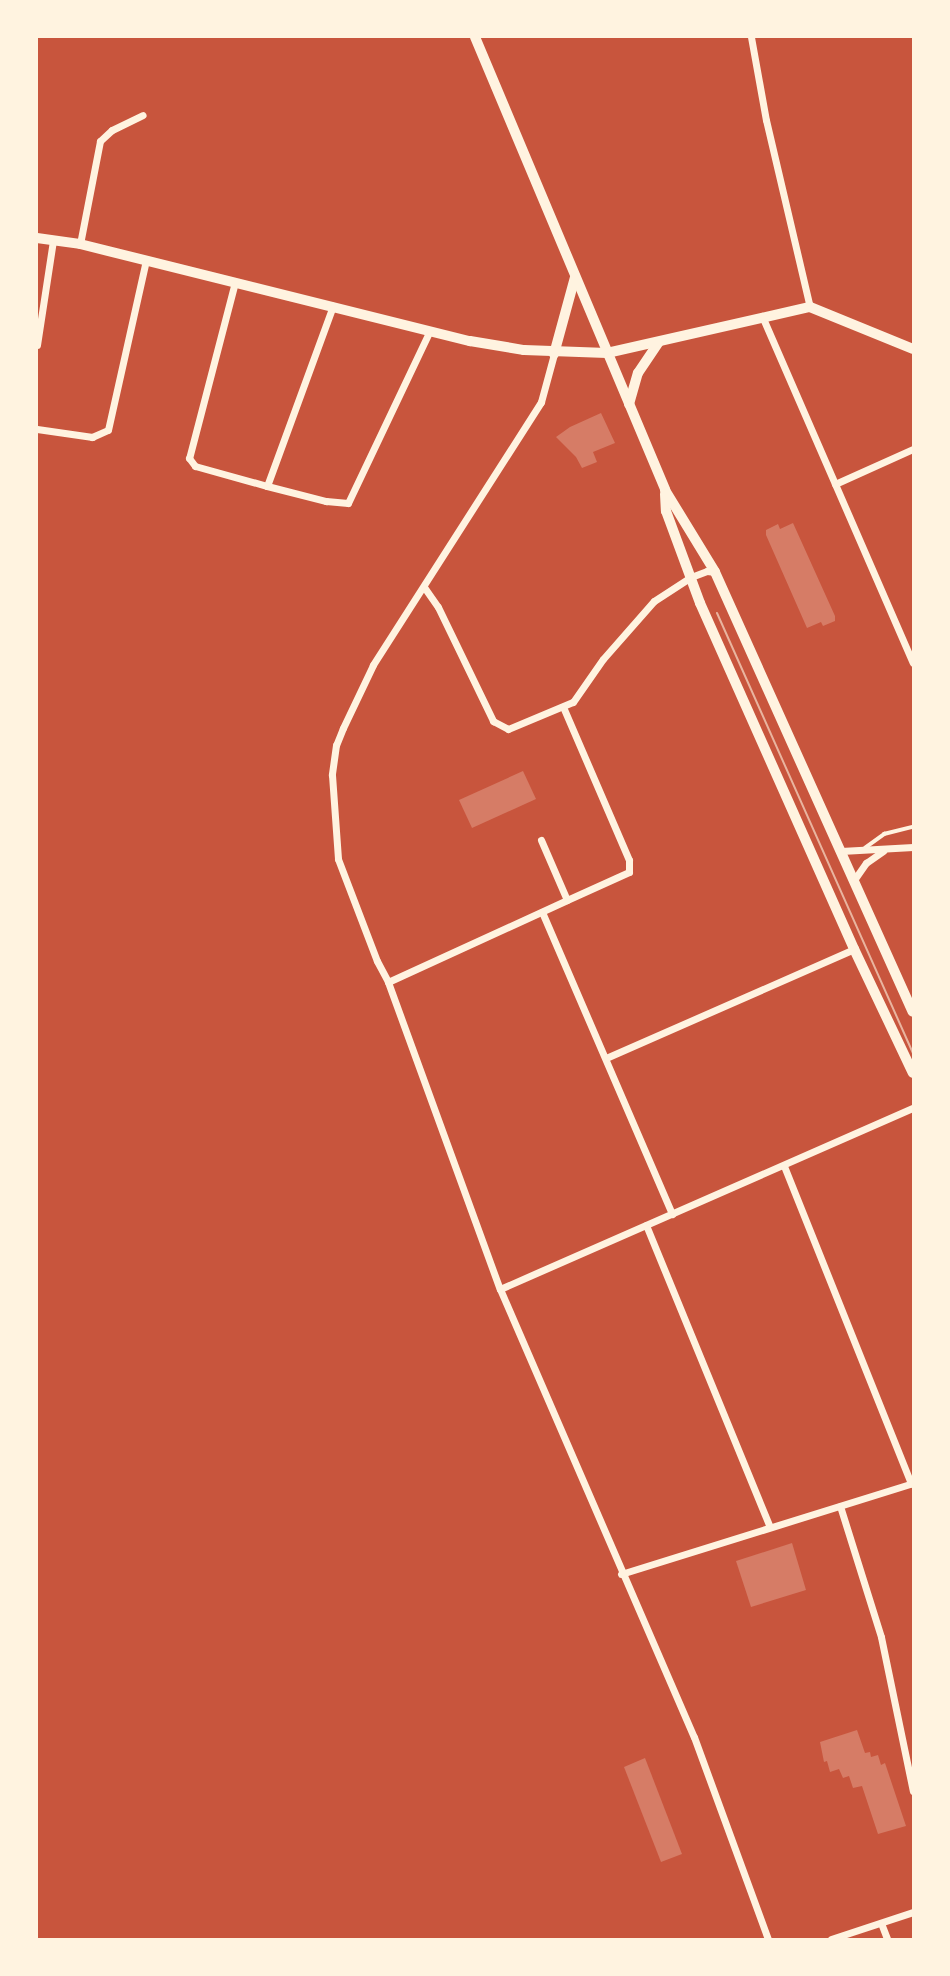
<!DOCTYPE html>
<style>
body{margin:0}
#map{position:relative;width:950px;height:1976px;overflow:hidden;background:#c8553d;font-family:Raleway,sans-serif}
div>[style]{position:absolute}
.building>*{inset:0;background:#d67c66}
.service>*{height:3.5px;margin:-1.75px;padding:0 1.75px;transform-origin:1.75px;border-radius:1.75px;background:#fff3e0}
.minor>*{height:7px;margin:-3.5px;padding:0 3.5px;transform-origin:3.5px;border-radius:3.5px;background:#fff3e0}
.secondary>*{height:10px;margin:-5px;padding:0 5px;transform-origin:5px;border-radius:5px;background:#fff3e0}
.tram>*{height:2px;margin:-1px;padding:0 1px;transform-origin:1px;border-radius:1px;background:#e9b49f}
span{translate:-50% -50%;white-space:nowrap;text-align:center;line-height:1.15;-webkit-text-stroke:5px #fff3e0;paint-order:stroke}
.frame{position:absolute;inset:0;border:38px solid #fff3e0;pointer-events:none}
</style>
<div id="map">
<div class="building">
<div style="clip-path:polygon(601px 413px,615px 443px,593px 452px,597px 462px,582px 468px,576px 457px,556px 437px,570px 427px)"></div>
<div style="clip-path:polygon(793px 523px,835px 616px,835px 621px,823px 626px,821px 622px,807px 628px,766px 535px,766px 530px,778px 524px,780px 529px)"></div>
<div style="clip-path:polygon(523px 771px,536px 799px,472px 828px,459px 800px)"></div>
<div style="clip-path:polygon(792px 1543px,806px 1590px,751px 1607px,736px 1561px)"></div>
<div style="clip-path:polygon(857px 1730px,865px 1753px,870px 1752px,871px 1757px,878px 1755px,881px 1765px,885px 1763px,906px 1826px,878px 1834px,862px 1786px,853px 1788px,849px 1776px,843px 1778px,839px 1769px,830px 1772px,827px 1761px,824px 1762px,820px 1742px)"></div>
<div style="clip-path:polygon(645px 1758px,682px 1854px,661px 1862px,624px 1767px)"></div>
</div>
<div class="service">
<div style="left:865px;top:848px;width:24px;rotate:-36deg"></div>
<div style="left:884px;top:834px;width:30px;rotate:-14deg"></div>
</div>
<div class="minor">
<div style="left:751px;top:37px;width:84px;rotate:79.8deg"></div>
<div style="left:766px;top:120px;width:192px;rotate:76.8deg"></div>
<div style="left:80px;top:244px;width:105px;rotate:-79deg"></div>
<div style="left:100px;top:141px;width:16px;rotate:-43deg"></div>
<div style="left:112px;top:130px;width:34px;rotate:-26deg"></div>
<div style="left:235px;top:282px;width:182px;rotate:104.6deg"></div>
<div style="left:189px;top:458px;width:10px;rotate:53deg"></div>
<div style="left:195px;top:466px;width:75px;rotate:15.5deg"></div>
<div style="left:267px;top:486px;width:192px;rotate:-69.9deg"></div>
<div style="left:762px;top:316px;width:378px;rotate:66.5deg"></div>
<div style="left:37px;top:345px;width:106px;rotate:-81.3deg"></div>
<div style="left:554px;top:354px;width:50px;rotate:105.2deg"></div>
<div style="left:541px;top:402px;width:312px;rotate:122.6deg"></div>
<div style="left:373px;top:665px;width:70px;rotate:115.5deg"></div>
<div style="left:343px;top:728px;width:18px;rotate:112deg"></div>
<div style="left:336px;top:745px;width:30px;rotate:98deg"></div>
<div style="left:332px;top:775px;width:84px;rotate:85.9deg"></div>
<div style="left:338px;top:859px;width:109px;rotate:69.1deg"></div>
<div style="left:377px;top:961px;width:24px;rotate:62deg"></div>
<div style="left:388px;top:982px;width:327px;rotate:70deg"></div>
<div style="left:500px;top:1289px;width:488px;rotate:66.6deg"></div>
<div style="left:694px;top:1737px;width:215px;rotate:69.9deg"></div>
<div style="left:37px;top:429px;width:56px;rotate:8.3deg"></div>
<div style="left:92px;top:437px;width:17px;rotate:-24deg"></div>
<div style="left:108px;top:430px;width:174px;rotate:-77.4deg"></div>
<div style="left:835px;top:484px;width:85px;rotate:-24.2deg"></div>
<div style="left:267px;top:486px;width:61px;rotate:14.3deg"></div>
<div style="left:326px;top:501px;width:22px;rotate:5deg"></div>
<div style="left:348px;top:503px;width:191px;rotate:-64.6deg"></div>
<div style="left:424px;top:587px;width:24px;rotate:55deg"></div>
<div style="left:438px;top:607px;width:127px;rotate:64.2deg"></div>
<div style="left:493px;top:721px;width:17px;rotate:28deg"></div>
<div style="left:508px;top:729px;width:70px;rotate:-22.6deg"></div>
<div style="left:573px;top:702px;width:52px;rotate:-55.1deg"></div>
<div style="left:603px;top:659px;width:77px;rotate:-48.7deg"></div>
<div style="left:654px;top:601px;width:44px;rotate:-33deg"></div>
<div style="left:691px;top:577px;width:17px;rotate:-21deg"></div>
<div style="left:707px;top:571px;width:8px;rotate:7deg"></div>
<div style="left:541px;top:840px;width:65px;rotate:66.6deg"></div>
<div style="left:567px;top:900px;width:68px;rotate:-24.3deg"></div>
<div style="left:629px;top:872px;width:12px;rotate:-90deg"></div>
<div style="left:629px;top:860px;width:167px;rotate:-113.3deg"></div>
<div style="left:841px;top:851px;width:72px;rotate:-3.2deg"></div>
<div style="left:854px;top:880px;width:21px;rotate:-55deg"></div>
<div style="left:866px;top:863px;width:21px;rotate:-35deg"></div>
<div style="left:542px;top:912px;width:329px;rotate:66.7deg"></div>
<div style="left:388px;top:982px;width:197px;rotate:-24.6deg"></div>
<div style="left:606px;top:1058px;width:271px;rotate:-23.7deg"></div>
<div style="left:784px;top:1166px;width:342px;rotate:68.2deg"></div>
<div style="left:646px;top:1225px;width:326px;rotate:67.7deg"></div>
<div style="left:500px;top:1289px;width:451px;rotate:-23.7deg"></div>
<div style="left:840px;top:1506px;width:137px;rotate:72.6deg"></div>
<div style="left:881px;top:1637px;width:157px;rotate:78.3deg"></div>
<div style="left:621px;top:1574px;width:306px;rotate:-17.3deg"></div>
<div style="left:881px;top:1923px;width:17px;rotate:69deg"></div>
<div style="left:831px;top:1939px;width:86px;rotate:-18.2deg"></div>
</div>
<div class="secondary">
<div style="left:475px;top:37px;width:491px;rotate:67.2deg"></div>
<div style="left:665px;top:490px;width:96px;rotate:58.6deg"></div>
<div style="left:715px;top:572px;width:482px;rotate:65.8deg"></div>
<div style="left:37px;top:238px;width:43px;rotate:7.9deg"></div>
<div style="left:80px;top:244px;width:402px;rotate:14deg"></div>
<div style="left:470px;top:341px;width:55px;rotate:9.5deg"></div>
<div style="left:524px;top:350px;width:83px;rotate:2.1deg"></div>
<div style="left:607px;top:353px;width:208px;rotate:-12.8deg"></div>
<div style="left:810px;top:307px;width:111px;rotate:22.2deg"></div>
<div style="left:554px;top:354px;width:80px;rotate:-74.7deg"></div>
<div style="left:629px;top:404px;width:32px;rotate:-74deg"></div>
<div style="left:638px;top:373px;width:37px;rotate:-56deg"></div>
<div style="left:665px;top:494px;width:17px;rotate:87deg"></div>
<div style="left:666px;top:511px;width:98px;rotate:69.7deg"></div>
<div style="left:700px;top:603px;width:379px;rotate:66deg"></div>
<div style="left:854px;top:949px;width:137px;rotate:64.6deg"></div>
</div>
<div class="tram">
<div style="left:717px;top:613px;width:483px;rotate:66deg"></div>
</div>
<div class="frame"></div>
</div>
